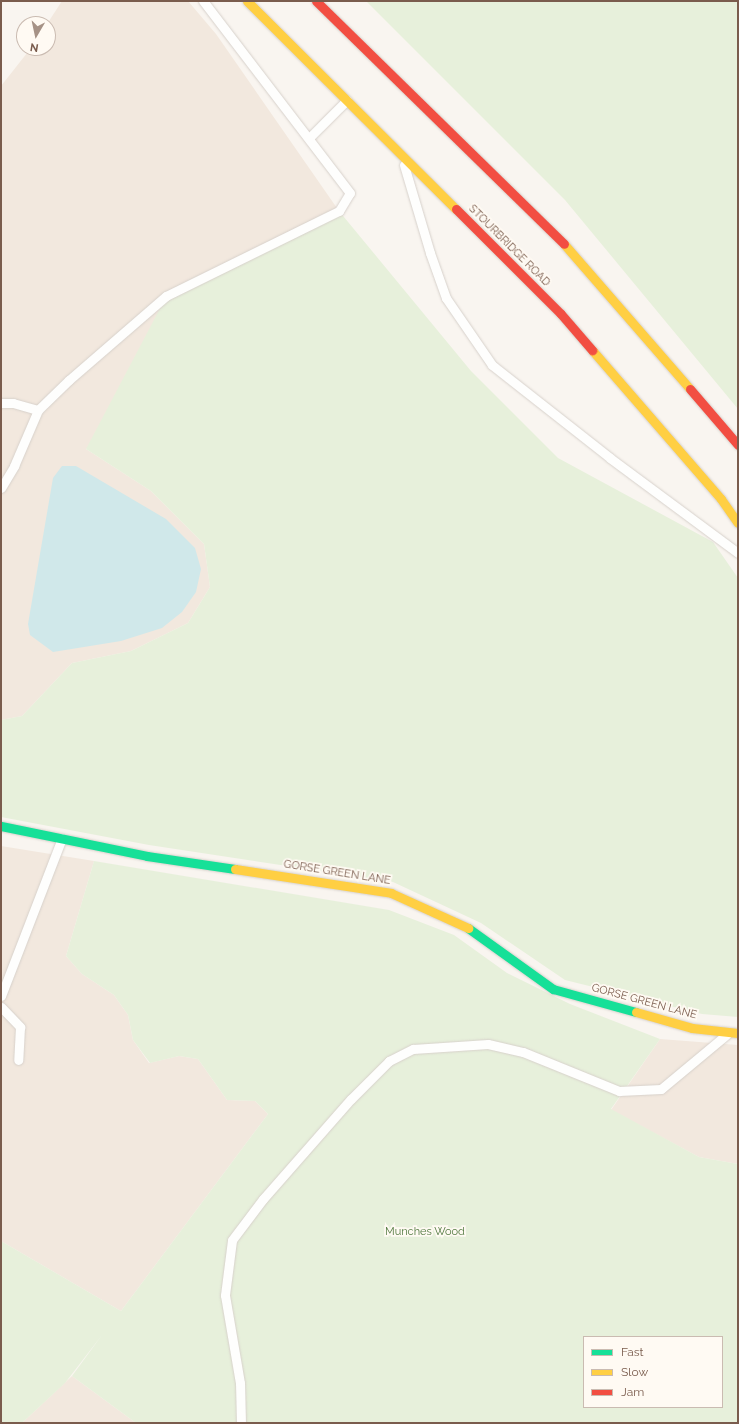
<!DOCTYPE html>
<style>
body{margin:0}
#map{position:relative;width:739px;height:1424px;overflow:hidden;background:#f9f5f0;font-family:Raleway,sans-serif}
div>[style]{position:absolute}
.residential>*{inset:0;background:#f2e8de}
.green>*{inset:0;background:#e7f0db}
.water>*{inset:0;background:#d0e8ea}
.roads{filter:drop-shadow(0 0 1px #d7d1cb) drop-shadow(0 0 1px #d7d1cb)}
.lane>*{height:9px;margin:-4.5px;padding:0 4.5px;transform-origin:4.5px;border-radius:4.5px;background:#fefefd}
.fast>*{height:9px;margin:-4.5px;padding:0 4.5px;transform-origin:4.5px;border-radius:4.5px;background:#16e098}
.slow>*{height:9px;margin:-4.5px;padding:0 4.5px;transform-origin:4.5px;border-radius:4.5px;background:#ffcf43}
.jam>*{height:9px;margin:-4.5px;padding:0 4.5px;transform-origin:4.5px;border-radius:4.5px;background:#f24e42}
span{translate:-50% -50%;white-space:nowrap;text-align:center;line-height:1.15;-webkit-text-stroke:3.5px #fffaf3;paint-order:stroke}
.street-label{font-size:11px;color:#7a5c4d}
.park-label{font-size:11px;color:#537a41}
.frame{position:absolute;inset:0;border:2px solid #7a5c4d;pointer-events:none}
.legend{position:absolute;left:583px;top:1336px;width:140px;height:72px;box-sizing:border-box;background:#fffaf3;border:1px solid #cabbb1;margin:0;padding:5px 7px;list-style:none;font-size:12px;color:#7a5c4d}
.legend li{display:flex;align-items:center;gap:8px;height:20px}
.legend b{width:20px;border:1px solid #cabbb1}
.north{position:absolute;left:16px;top:16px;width:40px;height:40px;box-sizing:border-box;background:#fffaf3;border:1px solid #cabbb1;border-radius:50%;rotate:189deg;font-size:11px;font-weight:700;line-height:16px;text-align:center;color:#7a5c4d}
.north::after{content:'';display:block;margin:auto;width:14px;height:18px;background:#a69286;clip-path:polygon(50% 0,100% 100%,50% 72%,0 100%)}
</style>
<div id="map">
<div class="residential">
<div style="clip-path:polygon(62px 1px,188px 1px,216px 34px,339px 211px,86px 449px,151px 491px,204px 544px,210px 587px,188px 623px,131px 651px,72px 663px,22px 716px,1px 720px,1px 86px,31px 48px,48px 48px,47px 24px)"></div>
<div style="clip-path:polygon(1px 846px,94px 861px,66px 956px,82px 974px,114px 995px,128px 1015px,133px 1040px,149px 1063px,179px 1056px,198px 1059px,227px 1100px,255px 1101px,268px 1114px,121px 1311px,1px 1241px)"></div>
<div style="clip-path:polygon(660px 1039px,738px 1045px,738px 1164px,699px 1157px,611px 1110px)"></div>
<div style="clip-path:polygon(72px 1376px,136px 1423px,22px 1423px)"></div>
</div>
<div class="green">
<div style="clip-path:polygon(366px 1px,738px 1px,738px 409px,565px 200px)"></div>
<div style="clip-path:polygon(339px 211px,471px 371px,558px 458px,713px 542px,738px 578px,738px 1017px,702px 1014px,565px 980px,481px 923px,393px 882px,149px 845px,1px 817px,1px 720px,22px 716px,72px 663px,131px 651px,188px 623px,210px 587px,204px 544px,151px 491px,86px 449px,166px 297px)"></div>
<div style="clip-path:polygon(evenodd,94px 861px,389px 910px,454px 935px,507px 973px,570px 1004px,660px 1039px,611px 1109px,699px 1157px,738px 1164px,738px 1423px,136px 1423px,72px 1376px,102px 1335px,65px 1383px,22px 1423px,1px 1423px,1px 1241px,121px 1311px,268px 1114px,255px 1101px,227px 1100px,198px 1059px,179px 1056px,150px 1063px,133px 1040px,128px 1015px,114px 995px,82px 974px,66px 956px,94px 861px,584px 1337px,722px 1337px,722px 1407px,584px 1407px,584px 1337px)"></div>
</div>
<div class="water">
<div style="clip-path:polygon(62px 466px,76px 466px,166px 519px,195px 548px,201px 569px,196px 592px,182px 612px,162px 628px,121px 641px,53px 652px,30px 635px,28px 624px,53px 478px)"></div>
</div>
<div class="roads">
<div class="lane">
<div style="left:310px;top:137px;width:52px;rotate:-45deg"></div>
<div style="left:404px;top:165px;width:92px;rotate:73.5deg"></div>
<div style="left:430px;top:253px;width:48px;rotate:70.4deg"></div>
<div style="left:446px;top:298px;width:81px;rotate:55.5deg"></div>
<div style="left:492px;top:365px;width:150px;rotate:38.2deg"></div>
<div style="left:610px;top:458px;width:159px;rotate:36.6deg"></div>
<div style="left:1px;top:403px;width:12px"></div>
<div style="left:13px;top:403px;width:26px;rotate:16deg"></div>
<div style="left:1px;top:488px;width:26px;rotate:-59deg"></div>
<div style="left:14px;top:466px;width:61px;rotate:-66.8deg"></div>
<div style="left:38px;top:410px;width:43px;rotate:-44.1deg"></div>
<div style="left:69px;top:380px;width:128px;rotate:-40.9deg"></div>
<div style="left:166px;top:296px;width:193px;rotate:-26.2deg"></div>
<div style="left:339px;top:211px;width:21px;rotate:-59deg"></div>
<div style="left:350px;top:193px;width:242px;rotate:-127.4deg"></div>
<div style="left:1px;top:996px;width:169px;rotate:-68.9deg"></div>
<div style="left:1px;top:1007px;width:28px;rotate:46deg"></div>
<div style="left:20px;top:1027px;width:33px;rotate:93deg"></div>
<div style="left:241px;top:1423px;width:40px;rotate:-91.4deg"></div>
<div style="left:240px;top:1383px;width:89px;rotate:-99.7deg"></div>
<div style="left:225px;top:1295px;width:55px;rotate:-82.7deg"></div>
<div style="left:232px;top:1240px;width:51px;rotate:-52.9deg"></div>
<div style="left:263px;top:1199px;width:133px;rotate:-48.7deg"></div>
<div style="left:351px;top:1099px;width:54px;rotate:-45deg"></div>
<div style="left:389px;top:1061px;width:27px;rotate:-27deg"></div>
<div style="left:413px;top:1049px;width:75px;rotate:-3.8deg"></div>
<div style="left:488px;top:1044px;width:36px;rotate:13deg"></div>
<div style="left:523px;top:1052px;width:104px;rotate:22.1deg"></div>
<div style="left:619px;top:1091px;width:42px;rotate:-2.7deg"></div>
<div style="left:661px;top:1089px;width:86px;rotate:-39.8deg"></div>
</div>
<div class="fast">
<div style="left:1px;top:826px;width:149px;rotate:11.6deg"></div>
<div style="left:147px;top:856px;width:89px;rotate:8.4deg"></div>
<div style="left:468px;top:928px;width:105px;rotate:35.7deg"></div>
<div style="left:553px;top:989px;width:86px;rotate:15.5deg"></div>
</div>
<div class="slow">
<div style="left:247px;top:1px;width:295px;rotate:44.9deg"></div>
<div style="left:564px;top:244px;width:192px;rotate:49deg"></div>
<div style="left:592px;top:350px;width:197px;rotate:49.1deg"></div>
<div style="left:721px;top:499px;width:29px;rotate:55deg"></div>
<div style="left:235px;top:869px;width:158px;rotate:8.7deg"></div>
<div style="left:391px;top:893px;width:85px;rotate:24.4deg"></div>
<div style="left:636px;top:1012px;width:58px;rotate:15.9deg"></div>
<div style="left:692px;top:1028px;width:46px;rotate:6.2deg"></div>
</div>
<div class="jam">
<div style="left:316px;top:1px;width:347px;rotate:44.4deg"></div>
<div style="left:456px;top:209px;width:148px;rotate:45deg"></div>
<div style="left:561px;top:314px;width:48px;rotate:49.3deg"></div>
<div style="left:690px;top:389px;width:74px;rotate:49.4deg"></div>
</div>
</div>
<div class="street-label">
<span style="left:509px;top:246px;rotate:45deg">STOURBRIDGE ROAD</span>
<span style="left:337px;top:873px;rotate:9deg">GORSE GREEN LANE</span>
<span style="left:644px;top:1002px;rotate:15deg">GORSE GREEN LANE</span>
</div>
<div class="park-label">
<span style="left:425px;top:1232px">Munches Wood</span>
</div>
<div class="frame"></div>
<ul class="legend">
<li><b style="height:5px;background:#16e098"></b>Fast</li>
<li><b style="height:5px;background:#ffcf43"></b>Slow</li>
<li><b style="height:5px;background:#f24e42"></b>Jam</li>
</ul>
<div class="north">N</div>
</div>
